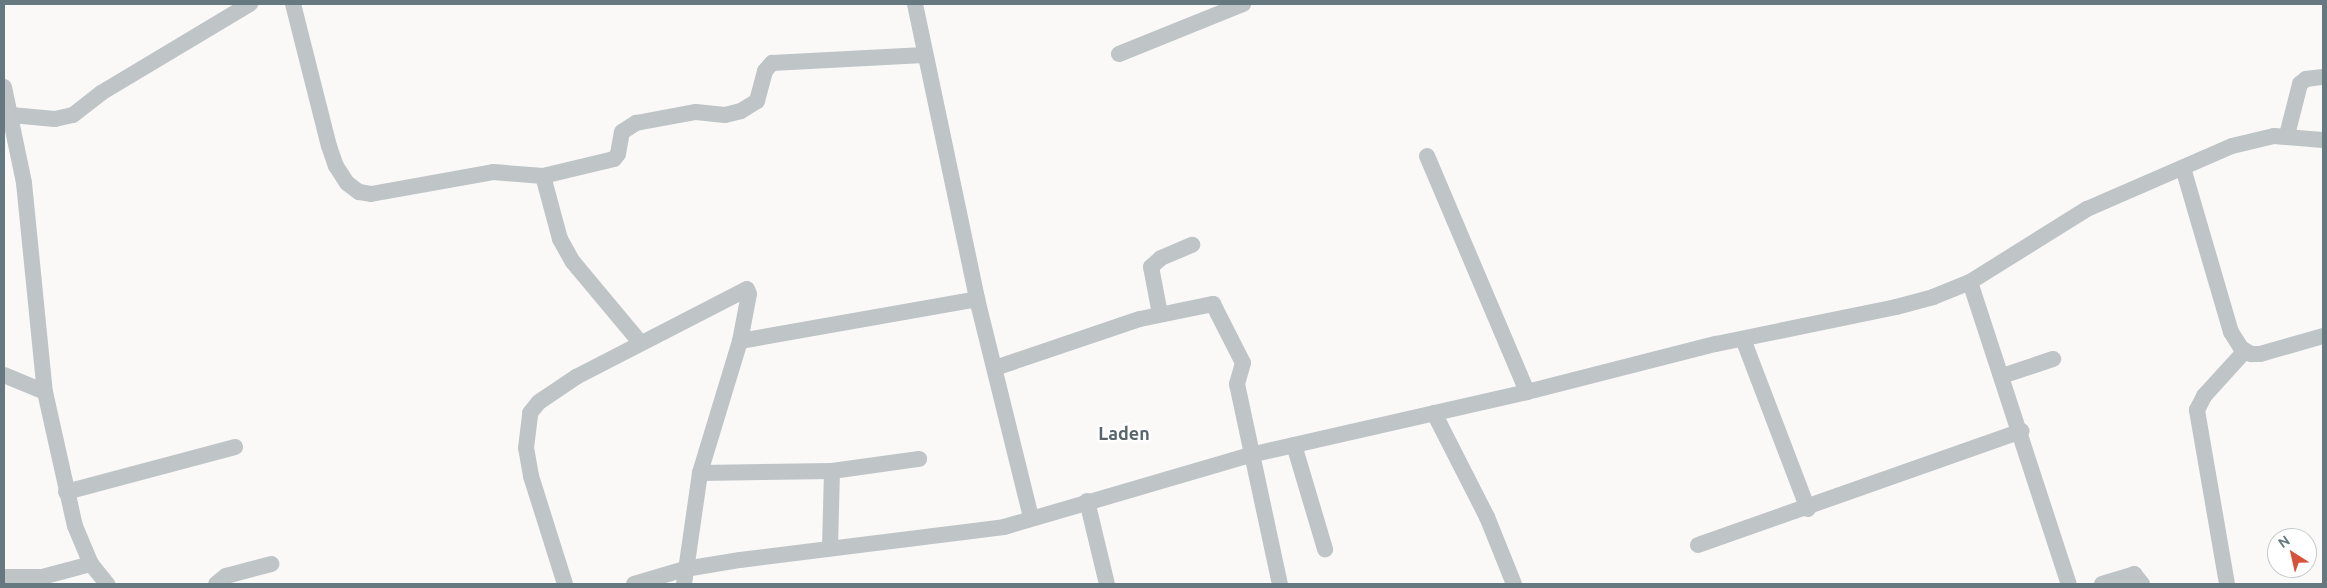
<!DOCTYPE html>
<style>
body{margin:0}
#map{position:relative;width:2327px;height:588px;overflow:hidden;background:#faf9f8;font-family:Ubuntu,sans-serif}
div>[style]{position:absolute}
.minor>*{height:16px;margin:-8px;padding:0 8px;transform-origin:8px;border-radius:8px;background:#bfc4c7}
span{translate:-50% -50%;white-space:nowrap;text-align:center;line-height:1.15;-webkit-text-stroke:5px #fff;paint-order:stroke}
.quarter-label{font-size:18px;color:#58656c;font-weight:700}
.frame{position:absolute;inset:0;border:5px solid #667880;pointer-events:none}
.north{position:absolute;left:2267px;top:528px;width:50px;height:50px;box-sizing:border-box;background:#fff;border:1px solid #c2c9cc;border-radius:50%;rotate:325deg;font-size:14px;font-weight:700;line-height:20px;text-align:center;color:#667880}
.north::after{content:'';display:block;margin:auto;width:18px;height:22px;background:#d8513a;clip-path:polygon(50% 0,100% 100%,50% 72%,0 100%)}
</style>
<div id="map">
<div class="minor">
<div style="left:293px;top:4px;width:146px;rotate:75.8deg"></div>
<div style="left:329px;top:146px;width:21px;rotate:71deg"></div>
<div style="left:336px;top:166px;width:20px;rotate:57deg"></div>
<div style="left:347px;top:183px;width:15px;rotate:37deg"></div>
<div style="left:359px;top:192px;width:12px;rotate:9deg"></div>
<div style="left:371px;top:194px;width:124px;rotate:-10.2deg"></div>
<div style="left:493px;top:172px;width:50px;rotate:4.6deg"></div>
<div style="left:543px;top:176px;width:65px;rotate:74.9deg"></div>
<div style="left:560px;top:239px;width:26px;rotate:61deg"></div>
<div style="left:573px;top:262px;width:104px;rotate:50.1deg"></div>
<div style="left:915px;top:4px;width:301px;rotate:78.1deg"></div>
<div style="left:977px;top:299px;width:225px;rotate:76.1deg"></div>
<div style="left:1119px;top:54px;width:134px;rotate:-22deg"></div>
<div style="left:4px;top:87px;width:98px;rotate:78.2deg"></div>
<div style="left:24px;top:183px;width:210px;rotate:84.3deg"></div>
<div style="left:45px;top:392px;width:137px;rotate:77.4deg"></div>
<div style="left:75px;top:526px;width:41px;rotate:67.2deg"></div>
<div style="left:91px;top:564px;width:26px;rotate:51deg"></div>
<div style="left:11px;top:115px;width:44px;rotate:5.2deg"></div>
<div style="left:55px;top:119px;width:18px;rotate:-13deg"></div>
<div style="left:73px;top:115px;width:36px;rotate:-38deg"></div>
<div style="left:101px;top:93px;width:174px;rotate:-30.9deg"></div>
<div style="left:2287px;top:135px;width:53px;rotate:-75.7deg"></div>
<div style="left:2300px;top:84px;width:8px;rotate:-40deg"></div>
<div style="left:2306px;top:79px;width:17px;rotate:-7deg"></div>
<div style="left:1427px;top:156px;width:256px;rotate:67deg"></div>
<div style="left:2183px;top:168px;width:171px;rotate:73.7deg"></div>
<div style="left:2231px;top:332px;width:19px;rotate:58deg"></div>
<div style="left:2241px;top:348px;width:12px;rotate:31deg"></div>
<div style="left:2251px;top:354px;width:9px"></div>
<div style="left:2260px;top:354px;width:66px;rotate:-15.9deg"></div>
<div style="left:543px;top:176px;width:73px;rotate:-13.5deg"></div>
<div style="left:614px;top:159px;width:6px;rotate:-51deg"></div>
<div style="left:618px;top:154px;width:22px;rotate:-80deg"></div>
<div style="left:622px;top:132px;width:17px;rotate:-33deg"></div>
<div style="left:636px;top:123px;width:61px;rotate:-10.4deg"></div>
<div style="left:696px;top:112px;width:29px;rotate:6deg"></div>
<div style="left:725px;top:115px;width:16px;rotate:-14deg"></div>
<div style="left:741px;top:111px;width:19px;rotate:-32deg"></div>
<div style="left:757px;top:101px;width:31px;rotate:-75deg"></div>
<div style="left:765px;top:71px;width:11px;rotate:-49deg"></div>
<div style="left:772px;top:63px;width:152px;rotate:-3deg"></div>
<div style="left:1970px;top:282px;width:318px;rotate:71.9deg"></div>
<div style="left:1160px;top:314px;width:48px;rotate:-100.8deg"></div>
<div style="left:1151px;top:267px;width:13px;rotate:-42deg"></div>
<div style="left:1161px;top:258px;width:34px;rotate:-23deg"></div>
<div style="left:1743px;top:339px;width:182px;rotate:69.1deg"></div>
<div style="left:740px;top:341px;width:241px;rotate:-10deg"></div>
<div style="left:995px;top:368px;width:153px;rotate:-18.7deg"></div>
<div style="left:1140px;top:319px;width:75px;rotate:-11.6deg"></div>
<div style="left:1213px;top:304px;width:66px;rotate:63deg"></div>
<div style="left:1243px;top:363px;width:22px;rotate:106deg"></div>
<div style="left:1237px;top:384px;width:205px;rotate:77.9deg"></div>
<div style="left:4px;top:375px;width:44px;rotate:22.5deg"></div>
<div style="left:2002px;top:376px;width:54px;rotate:-18.4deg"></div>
<div style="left:1434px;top:413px;width:117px;rotate:63deg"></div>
<div style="left:1487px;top:517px;width:72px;rotate:68.1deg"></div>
<div style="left:1294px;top:445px;width:109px;rotate:73.4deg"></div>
<div style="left:700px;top:473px;width:132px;rotate:-0.9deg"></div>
<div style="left:832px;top:471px;width:88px;rotate:-7.9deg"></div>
<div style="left:66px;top:492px;width:175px;rotate:-14.9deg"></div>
<div style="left:1087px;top:501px;width:85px;rotate:76.5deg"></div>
<div style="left:1698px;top:545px;width:343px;rotate:-19.4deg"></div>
<div style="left:830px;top:547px;width:76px;rotate:-88.5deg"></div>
<div style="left:4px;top:577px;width:38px"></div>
<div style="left:42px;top:577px;width:51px;rotate:-14.9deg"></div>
<div style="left:216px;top:584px;width:13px;rotate:-39deg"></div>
<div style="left:226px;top:576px;width:47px;rotate:-14.9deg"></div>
<div style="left:565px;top:584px;width:113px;rotate:-107.5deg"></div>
<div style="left:531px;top:476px;width:28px;rotate:-100deg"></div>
<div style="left:526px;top:448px;width:35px;rotate:-83deg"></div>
<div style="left:530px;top:413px;width:14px;rotate:-51deg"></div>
<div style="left:539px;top:402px;width:45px;rotate:-34deg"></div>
<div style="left:576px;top:377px;width:192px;rotate:-27.2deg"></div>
<div style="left:747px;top:289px;width:5px;rotate:68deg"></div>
<div style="left:749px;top:294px;width:48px;rotate:100.8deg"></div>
<div style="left:740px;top:341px;width:138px;rotate:106.9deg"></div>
<div style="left:700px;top:473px;width:112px;rotate:98.2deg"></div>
<div style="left:634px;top:584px;width:53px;rotate:-16.4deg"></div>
<div style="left:685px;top:569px;width:56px;rotate:-9.3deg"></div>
<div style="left:740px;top:560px;width:266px;rotate:-7.1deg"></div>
<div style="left:1004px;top:527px;width:256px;rotate:-16.3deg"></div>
<div style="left:1250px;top:455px;width:284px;rotate:-12.8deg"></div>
<div style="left:1527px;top:392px;width:195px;rotate:-14.3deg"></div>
<div style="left:1716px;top:344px;width:184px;rotate:-11.6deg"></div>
<div style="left:1896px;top:307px;width:38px;rotate:-15deg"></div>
<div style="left:1933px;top:297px;width:40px;rotate:-22deg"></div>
<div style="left:1970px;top:282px;width:138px;rotate:-32deg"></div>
<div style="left:2087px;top:209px;width:158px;rotate:-23.5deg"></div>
<div style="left:2232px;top:146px;width:43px;rotate:-13.4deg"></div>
<div style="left:2274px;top:136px;width:49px;rotate:4.7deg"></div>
<div style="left:2102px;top:584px;width:34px;rotate:-17deg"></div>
<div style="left:2134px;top:574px;width:13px;rotate:51deg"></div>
<div style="left:2227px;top:584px;width:177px;rotate:-99.8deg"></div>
<div style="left:2197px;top:410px;width:16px;rotate:-63deg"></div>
<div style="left:2204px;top:396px;width:61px;rotate:-47.7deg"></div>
</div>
<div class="quarter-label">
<span style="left:1124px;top:433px">Laden</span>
</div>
<div class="frame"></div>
<div class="north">N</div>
</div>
